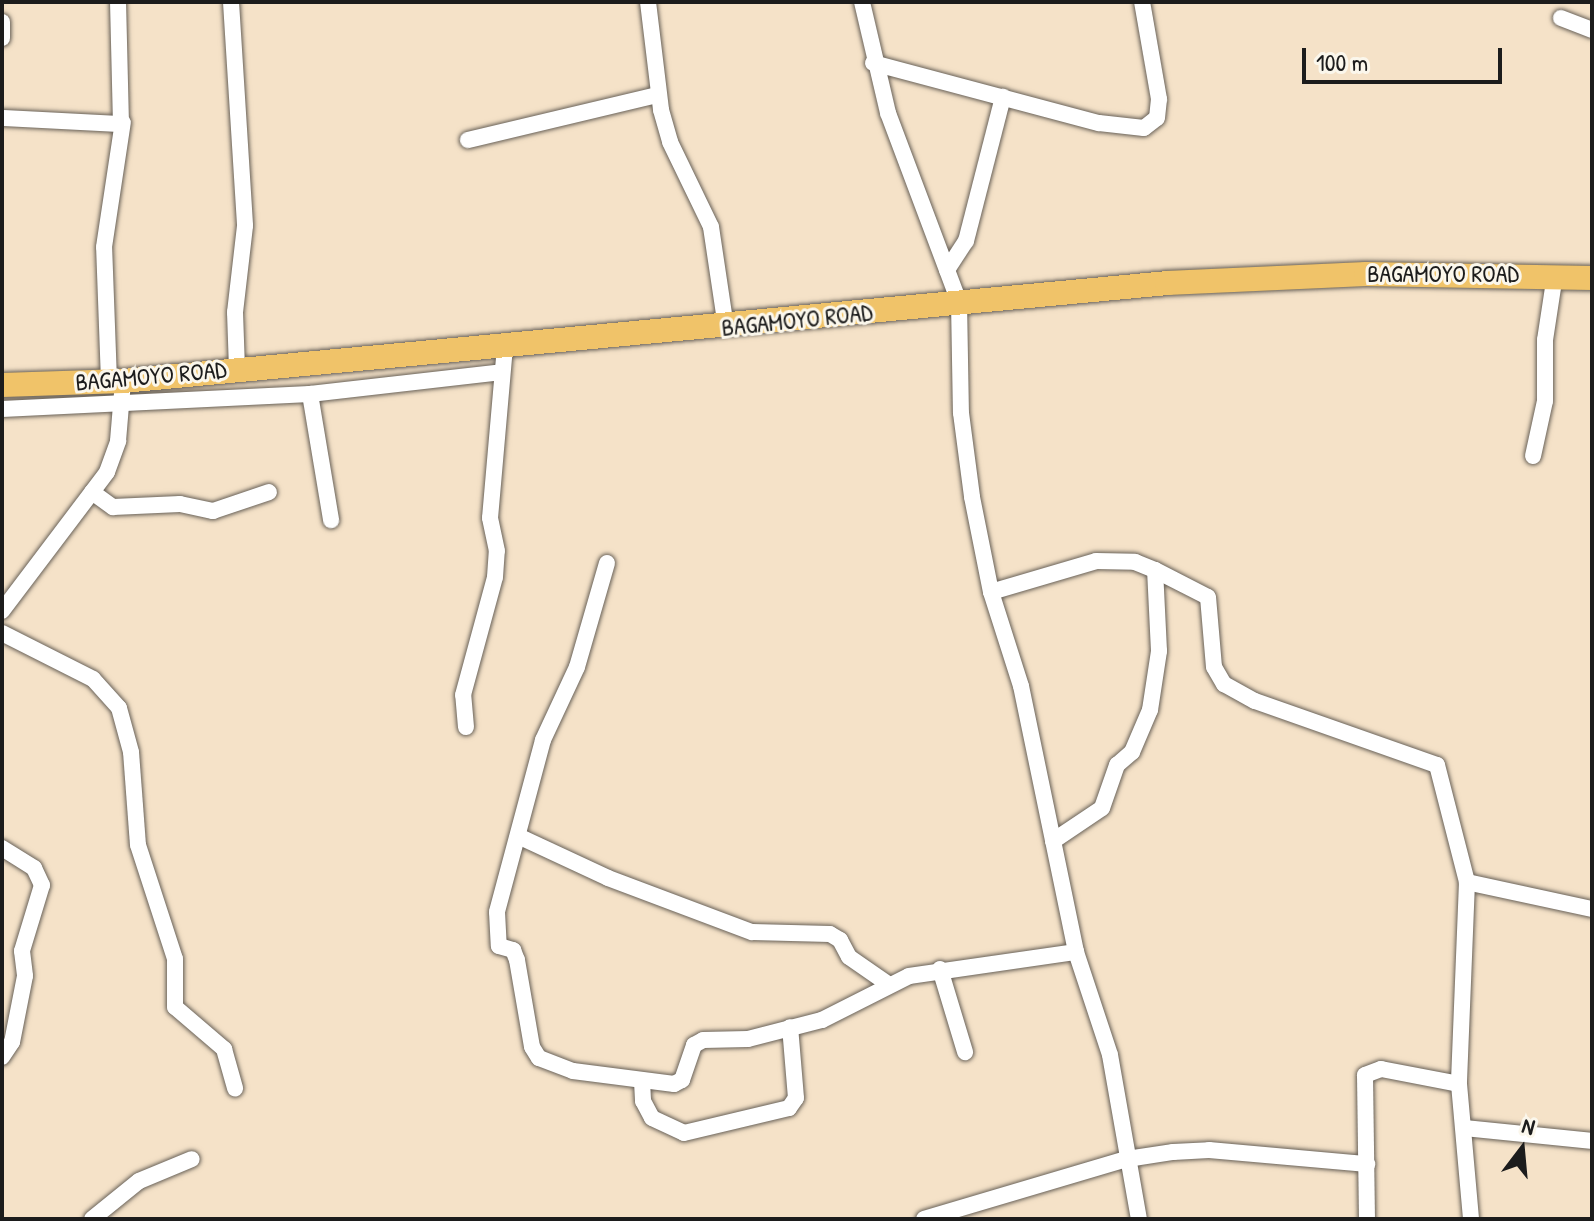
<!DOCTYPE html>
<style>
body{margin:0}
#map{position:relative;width:1594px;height:1221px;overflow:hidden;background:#f5e2c8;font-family:"Patrick Hand",sans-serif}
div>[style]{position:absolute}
.roads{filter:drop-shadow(0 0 2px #686158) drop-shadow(0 0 2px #686158)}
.minor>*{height:16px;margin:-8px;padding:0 8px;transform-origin:8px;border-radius:8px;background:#fff}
.highway>*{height:24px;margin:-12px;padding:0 12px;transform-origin:12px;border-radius:12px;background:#f0c369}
span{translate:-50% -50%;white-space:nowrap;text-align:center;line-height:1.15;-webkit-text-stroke:6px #fbf7ec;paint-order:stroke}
.street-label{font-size:24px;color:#1c1c1c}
.frame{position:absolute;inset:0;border:4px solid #1c1c1c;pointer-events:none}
.north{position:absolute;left:1482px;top:1109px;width:80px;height:80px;-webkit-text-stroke:6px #fbf7ec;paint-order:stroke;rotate:16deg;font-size:22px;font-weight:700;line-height:32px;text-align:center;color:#1c1c1c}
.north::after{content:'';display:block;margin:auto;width:28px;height:36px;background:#1c1c1c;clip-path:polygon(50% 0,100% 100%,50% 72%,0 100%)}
.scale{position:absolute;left:1302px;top:48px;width:200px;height:36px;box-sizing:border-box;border:4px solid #1c1c1c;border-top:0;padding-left:10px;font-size:24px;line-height:28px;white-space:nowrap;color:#1c1c1c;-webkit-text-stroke:6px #fbf7ec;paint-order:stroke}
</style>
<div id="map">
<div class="roads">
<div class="minor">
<div style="left:231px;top:2px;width:224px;rotate:86.4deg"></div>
<div style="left:245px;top:226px;width:87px;rotate:96.6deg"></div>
<div style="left:235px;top:312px;width:56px;rotate:88deg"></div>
<div style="left:648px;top:2px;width:109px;rotate:83.1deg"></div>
<div style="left:661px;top:110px;width:33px;rotate:74deg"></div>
<div style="left:670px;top:142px;width:94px;rotate:64.2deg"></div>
<div style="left:711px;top:227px;width:101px;rotate:81.5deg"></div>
<div style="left:862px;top:2px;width:114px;rotate:76.8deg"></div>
<div style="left:888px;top:113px;width:202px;rotate:69.4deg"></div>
<div style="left:959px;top:302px;width:111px;rotate:89deg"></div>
<div style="left:961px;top:413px;width:85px;rotate:82.5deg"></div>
<div style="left:972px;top:497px;width:97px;rotate:78.7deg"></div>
<div style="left:991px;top:592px;width:99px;rotate:72.3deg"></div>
<div style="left:1021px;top:686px;width:272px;rotate:78.3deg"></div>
<div style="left:1076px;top:952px;width:108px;rotate:71.7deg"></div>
<div style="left:1110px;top:1055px;width:167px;rotate:80deg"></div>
<div style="left:1561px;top:18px;width:33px;rotate:21deg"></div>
<div style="left:2px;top:22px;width:16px;rotate:90deg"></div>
<div style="left:873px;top:63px;width:234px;rotate:14.9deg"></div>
<div style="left:1099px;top:123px;width:45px;rotate:6.3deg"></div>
<div style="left:1144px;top:128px;width:16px;rotate:-38deg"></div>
<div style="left:1157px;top:118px;width:19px;rotate:-84deg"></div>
<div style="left:1159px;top:99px;width:98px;rotate:-99.9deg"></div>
<div style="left:2px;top:118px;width:119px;rotate:2.9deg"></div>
<div style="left:121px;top:124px;width:122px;rotate:-91.4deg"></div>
<div style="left:468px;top:140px;width:194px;rotate:-13.4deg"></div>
<div style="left:947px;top:270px;width:35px;rotate:-57deg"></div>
<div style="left:966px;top:241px;width:149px;rotate:-75.6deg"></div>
<div style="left:109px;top:381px;width:134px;rotate:-92.1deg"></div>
<div style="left:104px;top:247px;width:126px;rotate:-81.4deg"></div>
<div style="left:310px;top:394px;width:128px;rotate:80.5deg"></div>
<div style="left:2px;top:409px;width:308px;rotate:-2.8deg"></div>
<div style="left:310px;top:394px;width:193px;rotate:-6.5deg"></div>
<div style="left:1533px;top:456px;width:56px;rotate:-77.7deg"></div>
<div style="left:1545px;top:401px;width:61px;rotate:-90deg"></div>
<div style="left:1545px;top:340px;width:66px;rotate:-81.3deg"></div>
<div style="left:92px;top:492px;width:26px;rotate:36deg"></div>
<div style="left:113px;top:507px;width:67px;rotate:-2.6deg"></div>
<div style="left:180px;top:504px;width:34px;rotate:12deg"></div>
<div style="left:213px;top:511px;width:59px;rotate:-18.7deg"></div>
<div style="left:607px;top:563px;width:108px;rotate:106.1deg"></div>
<div style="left:577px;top:667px;width:81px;rotate:115deg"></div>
<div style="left:543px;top:740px;width:178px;rotate:105deg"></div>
<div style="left:497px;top:912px;width:34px;rotate:87deg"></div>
<div style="left:499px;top:946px;width:15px;rotate:16deg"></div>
<div style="left:513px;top:950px;width:11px;rotate:68deg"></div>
<div style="left:517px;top:960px;width:88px;rotate:80.2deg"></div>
<div style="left:532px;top:1047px;width:13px;rotate:58deg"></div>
<div style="left:539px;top:1058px;width:36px;rotate:21deg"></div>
<div style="left:573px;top:1071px;width:102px;rotate:7.3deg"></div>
<div style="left:674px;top:1084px;width:9px;rotate:-27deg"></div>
<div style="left:682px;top:1080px;width:37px;rotate:-71deg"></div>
<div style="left:694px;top:1045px;width:10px;rotate:-29deg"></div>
<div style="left:703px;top:1040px;width:45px;rotate:-1.3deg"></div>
<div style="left:748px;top:1039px;width:76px;rotate:-14.4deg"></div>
<div style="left:822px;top:1020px;width:97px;rotate:-26.8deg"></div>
<div style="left:909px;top:976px;width:169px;rotate:-8.2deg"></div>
<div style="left:991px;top:592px;width:109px;rotate:-16.4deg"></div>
<div style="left:1096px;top:561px;width:39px;rotate:1deg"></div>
<div style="left:1135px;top:562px;width:22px;rotate:22deg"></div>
<div style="left:1155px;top:570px;width:59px;rotate:27deg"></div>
<div style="left:1208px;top:597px;width:70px;rotate:85.1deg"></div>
<div style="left:1214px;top:667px;width:20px;rotate:60deg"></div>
<div style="left:1224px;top:684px;width:35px;rotate:29deg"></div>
<div style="left:1255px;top:701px;width:193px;rotate:19.4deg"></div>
<div style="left:1437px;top:765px;width:121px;rotate:75.6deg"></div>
<div style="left:1467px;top:882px;width:202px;rotate:92.3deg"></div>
<div style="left:1459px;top:1084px;width:136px;rotate:84.9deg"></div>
<div style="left:2px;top:611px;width:174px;rotate:-52.9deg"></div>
<div style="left:107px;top:472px;width:33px;rotate:-70deg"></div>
<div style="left:118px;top:441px;width:60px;rotate:-85.2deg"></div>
<div style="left:2px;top:633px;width:102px;rotate:26.8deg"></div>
<div style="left:93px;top:679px;width:39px;rotate:48deg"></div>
<div style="left:119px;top:708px;width:46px;rotate:74.7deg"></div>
<div style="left:131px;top:752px;width:93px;rotate:85.7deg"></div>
<div style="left:138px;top:845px;width:120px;rotate:72deg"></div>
<div style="left:175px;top:959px;width:48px;rotate:90deg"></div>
<div style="left:175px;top:1007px;width:65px;rotate:40.6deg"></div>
<div style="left:224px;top:1049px;width:41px;rotate:74.2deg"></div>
<div style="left:466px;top:727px;width:32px;rotate:-95deg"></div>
<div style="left:463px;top:695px;width:122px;rotate:-74.8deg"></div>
<div style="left:495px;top:577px;width:26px;rotate:-86deg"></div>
<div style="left:497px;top:551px;width:34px;rotate:-102deg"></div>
<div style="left:490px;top:518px;width:171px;rotate:-85deg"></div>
<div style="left:518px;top:836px;width:99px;rotate:25deg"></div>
<div style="left:608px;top:878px;width:154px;rotate:20.6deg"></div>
<div style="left:752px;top:932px;width:78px;rotate:1.5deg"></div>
<div style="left:830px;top:934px;width:12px;rotate:31deg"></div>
<div style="left:840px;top:940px;width:19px;rotate:62deg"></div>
<div style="left:849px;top:957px;width:47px;rotate:34.7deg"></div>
<div style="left:1053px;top:841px;width:59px;rotate:-34deg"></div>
<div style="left:1102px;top:808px;width:46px;rotate:-70.8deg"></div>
<div style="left:1117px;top:765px;width:20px;rotate:-41deg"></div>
<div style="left:1132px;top:752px;width:46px;rotate:-66.8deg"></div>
<div style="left:1150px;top:710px;width:60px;rotate:-81.3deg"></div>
<div style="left:1159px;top:651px;width:81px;rotate:-92.8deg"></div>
<div style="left:2px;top:848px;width:38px;rotate:32deg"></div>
<div style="left:34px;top:868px;width:19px;rotate:65deg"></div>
<div style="left:42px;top:885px;width:69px;rotate:106.9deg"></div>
<div style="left:22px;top:951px;width:25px;rotate:83deg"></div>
<div style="left:25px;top:976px;width:67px;rotate:101.1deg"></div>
<div style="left:12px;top:1042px;width:18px;rotate:124deg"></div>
<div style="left:1467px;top:882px;width:128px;rotate:12.2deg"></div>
<div style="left:940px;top:969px;width:87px;rotate:73.2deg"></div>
<div style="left:642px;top:1081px;width:20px;rotate:87deg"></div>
<div style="left:643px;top:1101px;width:19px;rotate:62deg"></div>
<div style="left:652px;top:1118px;width:35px;rotate:25deg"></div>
<div style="left:684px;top:1133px;width:108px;rotate:-13.4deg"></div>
<div style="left:789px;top:1108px;width:12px;rotate:-55deg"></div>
<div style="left:796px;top:1098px;width:71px;rotate:-94.8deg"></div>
<div style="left:1465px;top:1128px;width:128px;rotate:5.8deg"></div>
<div style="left:92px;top:1219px;width:60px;rotate:-39deg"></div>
<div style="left:139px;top:1181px;width:57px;rotate:-22.5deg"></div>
<div style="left:924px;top:1219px;width:212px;rotate:-16.5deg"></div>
<div style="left:1127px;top:1159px;width:47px;rotate:-8.7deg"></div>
<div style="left:1173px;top:1152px;width:36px;rotate:-3deg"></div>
<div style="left:1209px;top:1150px;width:159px;rotate:5.1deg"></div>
<div style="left:1367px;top:1219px;width:144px;rotate:-90.8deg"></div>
<div style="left:1365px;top:1075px;width:17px;rotate:-21deg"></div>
<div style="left:1381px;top:1069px;width:79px;rotate:10.9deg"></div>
</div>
<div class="highway">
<div style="left:2px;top:385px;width:121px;rotate:-1.9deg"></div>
<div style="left:123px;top:381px;width:1049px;rotate:-5.36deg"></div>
<div style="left:1167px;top:283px;width:199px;rotate:-2.6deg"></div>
<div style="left:1366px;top:274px;width:226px;rotate:1deg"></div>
</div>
</div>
<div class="street-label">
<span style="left:1443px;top:274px">BAGAMOYO ROAD</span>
<span style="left:797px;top:320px;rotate:-6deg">BAGAMOYO ROAD</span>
<span style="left:151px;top:376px;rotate:-5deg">BAGAMOYO ROAD</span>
</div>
<div class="frame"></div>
<div class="north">N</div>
<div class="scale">100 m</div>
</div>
